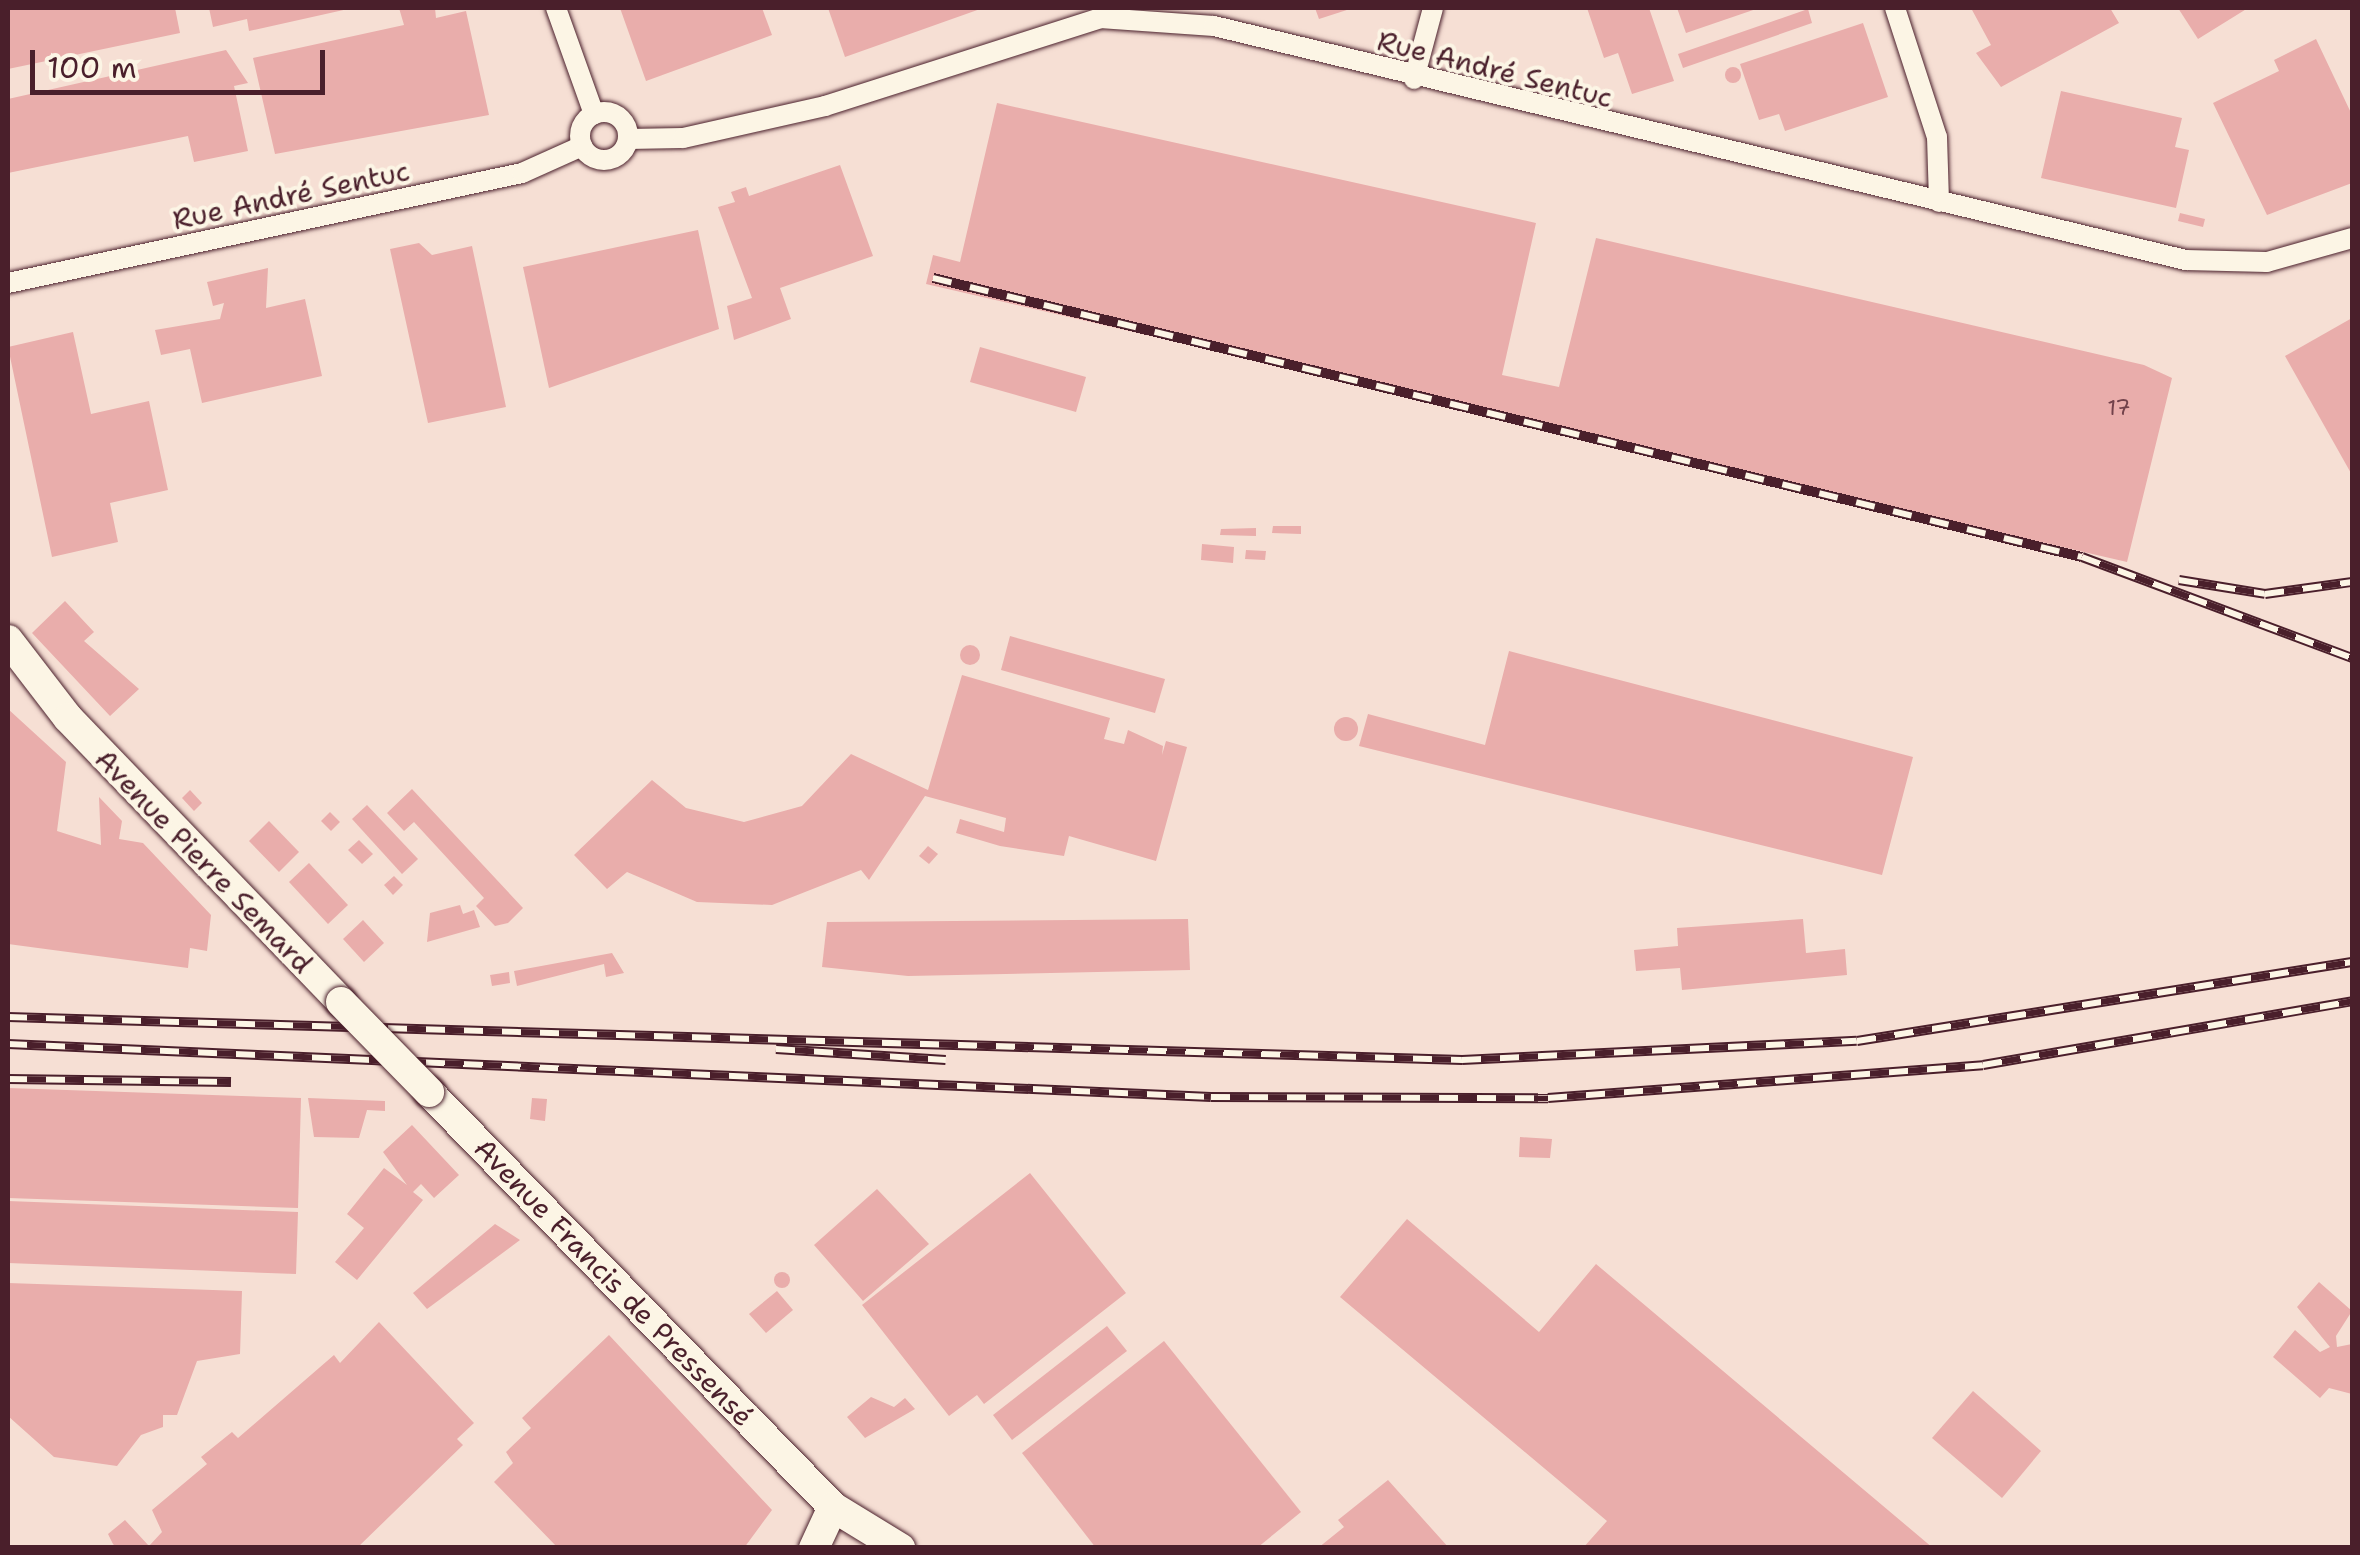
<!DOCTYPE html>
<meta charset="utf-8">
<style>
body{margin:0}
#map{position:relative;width:2360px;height:1555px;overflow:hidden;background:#fcf5e5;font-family:"Shantell Sans",sans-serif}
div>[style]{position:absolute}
.built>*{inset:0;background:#f6dfd4}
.building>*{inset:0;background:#e9adab}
.round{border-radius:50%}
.roads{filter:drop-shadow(0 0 2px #4a1f2b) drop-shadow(0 0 2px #4a1f2b)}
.street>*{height:20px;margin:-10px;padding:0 10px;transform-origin:10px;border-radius:10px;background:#fcf5e5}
.street>.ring{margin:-10px;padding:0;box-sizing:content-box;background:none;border:20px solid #fcf5e5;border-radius:50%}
.secondary>*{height:30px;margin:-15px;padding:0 15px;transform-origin:15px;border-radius:15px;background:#fcf5e5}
.rail>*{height:10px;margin-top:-5px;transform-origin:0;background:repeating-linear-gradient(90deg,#fcf5e5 0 19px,#4a1f2b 0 38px);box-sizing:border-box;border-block:2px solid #4a1f2b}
.bridges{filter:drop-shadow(0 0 2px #4a1f2b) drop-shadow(0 0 2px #4a1f2b)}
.secondary-bridge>*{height:30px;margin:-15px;padding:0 15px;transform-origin:15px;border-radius:15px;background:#fcf5e5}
span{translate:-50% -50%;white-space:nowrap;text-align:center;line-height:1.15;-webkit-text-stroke:8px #fcf5e5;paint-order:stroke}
.number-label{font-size:22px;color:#72424b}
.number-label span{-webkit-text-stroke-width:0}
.street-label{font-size:28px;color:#4a1f2b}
.frame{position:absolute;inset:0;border:10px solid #4a1f2b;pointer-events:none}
.scale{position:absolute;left:30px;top:50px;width:295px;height:45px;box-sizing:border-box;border:5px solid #4a1f2b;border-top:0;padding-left:12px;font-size:30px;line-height:35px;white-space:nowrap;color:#4a1f2b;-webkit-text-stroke:8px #fcf5e5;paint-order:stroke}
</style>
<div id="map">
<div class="built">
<div style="clip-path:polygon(8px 8px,2352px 8px,2352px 1547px,8px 1548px)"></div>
</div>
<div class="building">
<div style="clip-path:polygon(8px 8px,175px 8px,180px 33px,8px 69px)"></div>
<div style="clip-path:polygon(209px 8px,347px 8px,348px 9px,249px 31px,247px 19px,213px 27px)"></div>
<div style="clip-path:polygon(399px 8px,435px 8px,436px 18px,466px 11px,489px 115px,275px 154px,253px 58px,404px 25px)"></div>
<div style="clip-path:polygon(620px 8px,762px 8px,772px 35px,646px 81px)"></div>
<div style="clip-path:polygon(828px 8px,983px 8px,845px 57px)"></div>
<div style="clip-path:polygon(1315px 8px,1353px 8px,1319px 19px)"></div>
<div style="clip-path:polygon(1587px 8px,1649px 8px,1674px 81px,1632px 94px,1618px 53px,1604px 58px)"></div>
<div style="clip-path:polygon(1677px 8px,1759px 8px,1686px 33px)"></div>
<div style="clip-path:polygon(1971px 8px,2110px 8px,2119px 23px,2001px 87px,1976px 53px,1991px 45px)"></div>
<div style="clip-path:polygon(2178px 8px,2248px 8px,2198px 39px)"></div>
<div style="clip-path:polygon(1808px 9px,1812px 23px,1683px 68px,1678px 54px)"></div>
<div style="clip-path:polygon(1863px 23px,1888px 97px,1785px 131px,1779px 114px,1759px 120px,1740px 64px)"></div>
<div style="clip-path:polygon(2316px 39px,2352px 115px,2352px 183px,2267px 215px,2213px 103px,2279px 71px,2274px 60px)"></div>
<div style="clip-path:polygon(226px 50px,248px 83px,234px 86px,248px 151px,194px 162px,188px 136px,8px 173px,8px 99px)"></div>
<div class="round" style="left:1725px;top:67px;width:16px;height:16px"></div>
<div style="clip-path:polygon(2061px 91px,2182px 118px,2175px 147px,2189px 150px,2176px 208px,2041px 178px)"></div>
<div style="clip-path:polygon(997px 103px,1536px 223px,1502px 375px,1559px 387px,1596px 238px,2144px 365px,2172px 378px,2127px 562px,926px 284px,933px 255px,960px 262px)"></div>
<div style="clip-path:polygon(840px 165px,873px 256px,780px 288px,791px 319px,734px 340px,727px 306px,752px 298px,718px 207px,735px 202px,731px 192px,746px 187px,749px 196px)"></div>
<div style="clip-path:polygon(2180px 213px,2205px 219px,2203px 227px,2178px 221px)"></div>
<div style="clip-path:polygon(698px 230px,719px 329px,549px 388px,523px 267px)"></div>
<div style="clip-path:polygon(419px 243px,432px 255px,472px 246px,506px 407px,428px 423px,390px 249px)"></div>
<div style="clip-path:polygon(268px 268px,266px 308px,305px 299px,322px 376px,202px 403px,190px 349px,161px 355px,155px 330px,220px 319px,224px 303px,213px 306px,207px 282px)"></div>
<div style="clip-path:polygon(2352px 318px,2352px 475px,2285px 356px)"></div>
<div style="clip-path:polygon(73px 332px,91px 414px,149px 401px,168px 490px,110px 503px,118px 542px,52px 557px,8px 347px)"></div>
<div style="clip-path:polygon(980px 347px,1086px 377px,1076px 412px,970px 382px)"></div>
<div style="clip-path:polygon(1273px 526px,1301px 526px,1301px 534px,1272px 533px)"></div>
<div style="clip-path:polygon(1256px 528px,1256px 536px,1220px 535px,1221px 529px)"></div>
<div style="clip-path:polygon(1202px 544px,1234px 547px,1233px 563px,1201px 560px)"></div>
<div style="clip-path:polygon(1246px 550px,1266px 551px,1265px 560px,1245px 559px)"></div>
<div style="clip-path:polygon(65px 601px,94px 632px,84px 641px,139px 689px,110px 716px,32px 633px)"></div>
<div style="clip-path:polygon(1010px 636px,1165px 679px,1155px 713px,1001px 670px)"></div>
<div class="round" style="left:960px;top:645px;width:20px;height:20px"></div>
<div style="clip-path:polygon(1509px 651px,1913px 757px,1882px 875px,1359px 746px,1368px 714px,1485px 745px)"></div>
<div style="clip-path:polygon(962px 675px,1110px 718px,1104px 739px,1124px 744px,1128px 730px,1163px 746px,1162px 755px,1166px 741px,1187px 747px,1156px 861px,1069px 836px,1064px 856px,1000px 846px,956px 833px,960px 819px,1004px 832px,1006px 818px,925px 796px,869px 880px,861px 870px,772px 905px,697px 902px,627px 872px,607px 889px,574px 855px,652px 780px,686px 808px,744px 822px,802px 806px,851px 754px,928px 790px)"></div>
<div style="clip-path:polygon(8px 709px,66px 762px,57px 831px,101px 845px,99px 797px,122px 821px,119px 839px,143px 843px,211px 915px,207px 951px,190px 948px,188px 968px,8px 944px)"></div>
<div class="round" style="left:1334px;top:717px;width:24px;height:24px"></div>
<div style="clip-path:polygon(412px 789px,523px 908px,508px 923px,495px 926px,476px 906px,484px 898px,414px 822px,404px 831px,387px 813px)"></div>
<div style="clip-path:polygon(190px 790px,202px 803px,194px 811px,182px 798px)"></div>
<div style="clip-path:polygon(367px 805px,418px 859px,402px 874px,352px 819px)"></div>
<div style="clip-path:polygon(330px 812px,340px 822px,331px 831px,321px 821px)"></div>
<div style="clip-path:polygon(269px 821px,299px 852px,279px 872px,249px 841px)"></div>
<div style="clip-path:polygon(359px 840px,373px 854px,362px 864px,348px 850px)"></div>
<div style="clip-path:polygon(928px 846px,938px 854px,929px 864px,919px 856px)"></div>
<div style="clip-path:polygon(309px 863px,348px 905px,328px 924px,289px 882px)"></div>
<div style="clip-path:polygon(394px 876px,403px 885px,393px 895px,384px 885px)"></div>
<div style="clip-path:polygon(460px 905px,463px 914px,474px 910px,480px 927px,427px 942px,430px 913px)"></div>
<div style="clip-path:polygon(1188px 919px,1190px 970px,908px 976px,822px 967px,827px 922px)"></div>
<div style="clip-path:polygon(1803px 919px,1806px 953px,1845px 949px,1847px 975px,1682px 990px,1680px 968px,1636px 971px,1634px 950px,1678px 946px,1677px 928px)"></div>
<div style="clip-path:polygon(363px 920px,384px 943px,364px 962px,343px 939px)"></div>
<div style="clip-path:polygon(612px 953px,624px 973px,606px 977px,604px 964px,517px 986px,514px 971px)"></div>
<div style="clip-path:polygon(509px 972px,510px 983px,492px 986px,490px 975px)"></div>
<div style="clip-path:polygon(8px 1088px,301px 1098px,298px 1208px,8px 1198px)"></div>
<div style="clip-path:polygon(308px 1098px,385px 1101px,385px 1111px,367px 1110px,359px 1138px,314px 1137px)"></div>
<div style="clip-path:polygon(532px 1098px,547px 1099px,545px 1121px,530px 1119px)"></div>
<div style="clip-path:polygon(412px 1125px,459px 1175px,434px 1198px,421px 1184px,413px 1192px,423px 1200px,357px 1280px,335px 1262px,364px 1228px,347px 1214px,384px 1168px,407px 1185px,383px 1152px)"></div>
<div style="clip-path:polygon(1520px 1137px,1552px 1139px,1550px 1158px,1519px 1157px)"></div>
<div style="clip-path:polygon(1030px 1173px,1126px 1293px,984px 1404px,977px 1395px,949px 1416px,862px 1305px)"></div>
<div style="clip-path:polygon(877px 1189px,929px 1244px,863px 1301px,814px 1245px)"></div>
<div style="clip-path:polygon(8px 1201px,298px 1212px,296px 1274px,8px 1263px)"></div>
<div style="clip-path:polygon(1407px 1219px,1539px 1332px,1596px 1264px,1933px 1548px,1583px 1548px,1607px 1521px,1340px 1297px)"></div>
<div style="clip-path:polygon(495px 1224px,520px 1240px,427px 1309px,413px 1293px)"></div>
<div class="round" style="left:774px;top:1272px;width:16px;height:16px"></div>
<div style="clip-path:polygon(2319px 1282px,2352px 1311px,2336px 1336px,2337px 1347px,2352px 1344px,2352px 1394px,2329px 1388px,2320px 1398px,2273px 1357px,2295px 1330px,2320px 1352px,2330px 1347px,2297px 1307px)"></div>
<div style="clip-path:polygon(8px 1283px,242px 1291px,240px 1354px,197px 1361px,177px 1415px,163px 1415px,163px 1427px,141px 1435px,117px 1466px,54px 1457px,8px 1416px)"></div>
<div style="clip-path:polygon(777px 1291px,793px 1310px,766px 1333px,749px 1314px)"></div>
<div style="clip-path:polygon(379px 1322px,474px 1423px,457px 1439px,463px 1445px,357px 1548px,117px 1548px,113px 1544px,108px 1534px,125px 1520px,149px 1546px,162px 1532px,152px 1510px,207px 1464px,201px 1457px,232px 1432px,238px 1438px,334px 1355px,340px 1363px)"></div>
<div style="clip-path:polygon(1107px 1326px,1127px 1351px,1012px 1440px,993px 1415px)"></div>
<div style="clip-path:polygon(609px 1335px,772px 1510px,744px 1548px,558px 1548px,494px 1482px,513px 1463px,506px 1452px,531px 1428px,522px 1418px)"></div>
<div style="clip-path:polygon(1164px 1341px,1301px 1512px,1257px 1548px,1096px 1548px,1022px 1453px)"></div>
<div style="clip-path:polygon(1973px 1391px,2041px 1451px,2002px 1498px,1932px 1438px)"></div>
<div style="clip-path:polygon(871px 1397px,894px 1407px,905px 1398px,915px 1409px,865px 1438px,847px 1417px)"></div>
<div style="clip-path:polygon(1388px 1480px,1449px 1548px,1318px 1548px,1344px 1527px,1338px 1520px)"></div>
</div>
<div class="roads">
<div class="street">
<div style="left:556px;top:8px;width:113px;rotate:70.3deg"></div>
<div style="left:1895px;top:8px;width:136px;rotate:72deg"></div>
<div style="left:1937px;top:137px;width:65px;rotate:88.2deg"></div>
<div style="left:1414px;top:79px;width:73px;rotate:-75deg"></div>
<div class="ring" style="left:580px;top:112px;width:28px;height:28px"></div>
<div style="left:628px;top:139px;width:55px;rotate:-1deg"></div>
<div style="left:683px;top:138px;width:146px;rotate:-12.7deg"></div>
<div style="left:825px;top:106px;width:289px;rotate:-17.7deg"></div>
<div style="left:1100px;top:18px;width:114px;rotate:4deg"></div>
<div style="left:1214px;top:26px;width:1000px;rotate:13.54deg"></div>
<div style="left:2186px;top:260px;width:81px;rotate:1.4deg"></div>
<div style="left:2267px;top:262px;width:88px;rotate:-15.8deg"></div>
<div style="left:8px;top:283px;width:526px;rotate:-12.08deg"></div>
<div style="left:522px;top:173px;width:66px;rotate:-24.2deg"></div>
</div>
<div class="secondary">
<div style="left:8px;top:640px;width:98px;rotate:52.4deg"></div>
<div style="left:68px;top:718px;width:394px;rotate:46.1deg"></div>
<div style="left:429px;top:1092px;width:579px;rotate:45.77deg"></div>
<div style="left:833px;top:1507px;width:79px;rotate:31.5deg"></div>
<div style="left:814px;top:1548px;width:45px;rotate:-65.1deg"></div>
</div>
</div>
<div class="rail">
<div style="left:933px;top:278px;width:1182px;rotate:13.65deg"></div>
<div style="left:2082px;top:557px;width:288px;rotate:20.5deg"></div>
<div style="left:2179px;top:580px;width:87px;rotate:9.2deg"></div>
<div style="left:2265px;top:594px;width:88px;rotate:-7.9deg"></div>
<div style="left:8px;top:1017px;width:1455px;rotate:1.69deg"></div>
<div style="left:1462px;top:1060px;width:395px;rotate:-2.8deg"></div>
<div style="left:1857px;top:1041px;width:501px;rotate:-9.07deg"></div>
<div style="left:8px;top:1044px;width:1204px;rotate:2.52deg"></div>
<div style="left:1211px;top:1097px;width:337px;rotate:0.2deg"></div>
<div style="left:1548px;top:1098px;width:436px;rotate:-4.3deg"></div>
<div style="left:1983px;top:1065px;width:375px;rotate:-9.8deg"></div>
<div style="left:776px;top:1049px;width:170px;rotate:3.7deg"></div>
<div style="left:8px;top:1079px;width:223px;rotate:0.8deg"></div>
</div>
<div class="bridges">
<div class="secondary-bridge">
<div style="left:341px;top:1002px;width:126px;rotate:45.6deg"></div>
</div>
</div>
<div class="number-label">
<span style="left:2119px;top:408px">17</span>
</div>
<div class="street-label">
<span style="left:1495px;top:69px;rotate:14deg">Rue André Sentuc</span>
<span style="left:291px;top:195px;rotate:-12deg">Rue André Sentuc</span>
<span style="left:204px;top:861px;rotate:46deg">Avenue Pierre Semard</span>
<span style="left:614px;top:1282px;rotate:46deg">Avenue Francis de Pressensé</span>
</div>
<div class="frame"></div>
<div class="scale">100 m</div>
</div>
